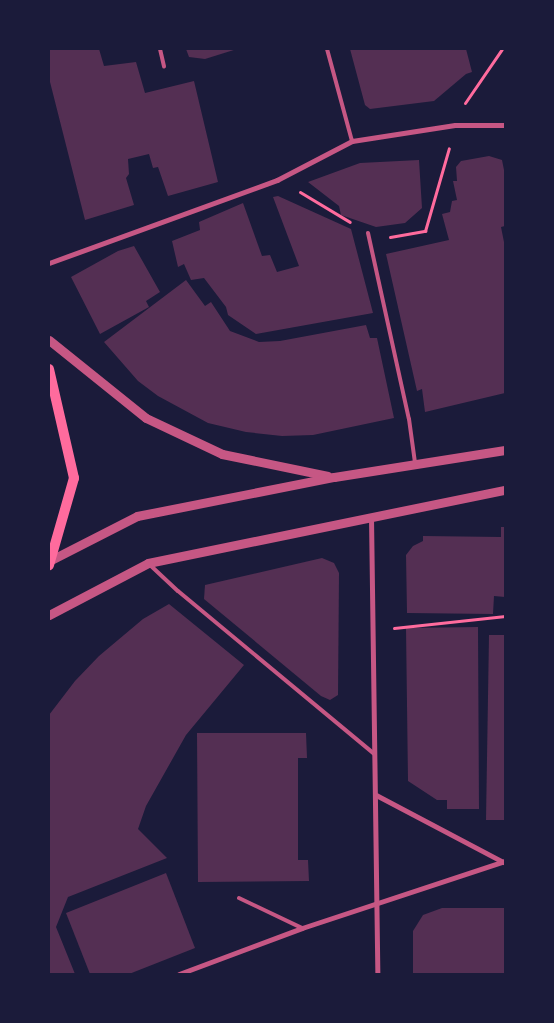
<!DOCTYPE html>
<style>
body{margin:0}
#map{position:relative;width:554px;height:1023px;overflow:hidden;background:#1b1b3a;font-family:"Fira Sans Condensed",sans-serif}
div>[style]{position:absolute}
.building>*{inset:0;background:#542f53}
.path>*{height:3px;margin:-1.5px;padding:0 1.5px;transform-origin:1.5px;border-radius:1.5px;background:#ff6b9d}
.service>*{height:4px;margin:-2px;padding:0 2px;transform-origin:2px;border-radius:2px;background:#c65784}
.minor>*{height:5px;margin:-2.5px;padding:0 2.5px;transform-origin:2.5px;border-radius:2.5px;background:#c65784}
.tertiary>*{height:9px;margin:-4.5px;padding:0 4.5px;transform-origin:4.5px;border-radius:4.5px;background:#c65784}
.secondary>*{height:10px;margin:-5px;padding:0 5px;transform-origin:5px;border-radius:5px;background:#ff6b9d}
span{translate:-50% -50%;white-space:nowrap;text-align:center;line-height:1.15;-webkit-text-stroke:5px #1b1b3a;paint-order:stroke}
.frame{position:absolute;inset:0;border:50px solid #1b1b3a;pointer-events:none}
</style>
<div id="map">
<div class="building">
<div style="clip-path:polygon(49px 49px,99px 49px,104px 66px,136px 62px,145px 93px,194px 81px,218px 182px,168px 196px,158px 167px,153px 168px,149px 154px,128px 159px,129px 174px,126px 178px,134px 205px,85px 220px,49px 78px)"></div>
<div style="clip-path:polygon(186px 49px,237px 49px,205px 59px,189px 57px)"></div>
<div style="clip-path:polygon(350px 49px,466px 49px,472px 72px,466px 74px,434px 101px,370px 109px,365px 105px)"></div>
<div style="clip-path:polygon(489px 156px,502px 160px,505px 175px,505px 226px,501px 227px,505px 247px,505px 393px,425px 412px,422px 389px,417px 391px,386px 254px,449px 240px,442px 214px,450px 212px,452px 201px,457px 200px,453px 181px,457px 181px,456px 167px,461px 161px)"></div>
<div style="clip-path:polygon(419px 160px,422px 208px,405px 223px,376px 227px,341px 215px,339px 206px,308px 182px,360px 163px)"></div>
<div style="clip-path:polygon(278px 196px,351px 229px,373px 313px,256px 334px,228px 315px,226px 307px,204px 278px,191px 280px,184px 264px,178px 267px,172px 241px,200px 230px,199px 222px,243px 203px,262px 256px,270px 255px,277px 272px,299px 266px,273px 197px)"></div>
<div style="clip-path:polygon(134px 246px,160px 292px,146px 301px,149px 307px,100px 334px,71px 277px,118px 251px)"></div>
<div style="clip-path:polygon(186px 280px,205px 306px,211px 302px,230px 331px,259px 342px,280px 341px,366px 325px,370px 338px,377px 338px,394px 418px,313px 435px,282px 436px,246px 432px,208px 423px,158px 396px,138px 381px,104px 342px)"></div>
<div style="clip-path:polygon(501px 527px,505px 527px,505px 597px,494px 596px,493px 614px,407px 613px,406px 555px,413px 546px,423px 541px,423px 536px,501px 537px)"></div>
<div style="clip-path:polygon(322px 558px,334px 563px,339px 573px,338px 695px,330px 700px,321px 696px,204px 599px,205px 585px)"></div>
<div style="clip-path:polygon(169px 604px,244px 665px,186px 735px,146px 806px,138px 829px,167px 858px,68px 897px,56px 927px,75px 974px,49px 974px,49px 715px,75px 681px,99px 656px,143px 619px)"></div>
<div style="clip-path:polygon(478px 627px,479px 809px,447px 809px,447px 800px,437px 800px,408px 781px,406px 628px)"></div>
<div style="clip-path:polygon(489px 635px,505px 635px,505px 820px,486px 820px)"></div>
<div style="clip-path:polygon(197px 733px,306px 733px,307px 758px,298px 758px,298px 860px,308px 860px,309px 881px,198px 882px)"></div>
<div style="clip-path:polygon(166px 873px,195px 948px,129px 974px,90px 974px,66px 913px)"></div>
<div style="clip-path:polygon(442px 908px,505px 908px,505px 974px,413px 974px,413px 931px,423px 915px)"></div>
</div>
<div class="path">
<div style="left:465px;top:103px;width:65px;rotate:-55.6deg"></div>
<div style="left:300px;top:192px;width:58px;rotate:31deg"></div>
<div style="left:390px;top:237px;width:36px;rotate:-10deg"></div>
<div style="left:425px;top:231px;width:86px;rotate:-73.9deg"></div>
<div style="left:394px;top:628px;width:112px;rotate:-6.2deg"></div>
</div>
<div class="service">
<div style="left:160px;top:49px;width:18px;rotate:77deg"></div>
<div style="left:327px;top:49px;width:95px;rotate:74.8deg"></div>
<div style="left:368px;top:233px;width:190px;rotate:77.6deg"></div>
<div style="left:409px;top:419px;width:44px;rotate:82.2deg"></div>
<div style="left:150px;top:565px;width:38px;rotate:43deg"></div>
<div style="left:178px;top:591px;width:255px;rotate:39.7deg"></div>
<div style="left:239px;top:898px;width:70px;rotate:25.5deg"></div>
</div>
<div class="minor">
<div style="left:49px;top:263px;width:243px;rotate:-20deg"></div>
<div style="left:277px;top:180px;width:85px;rotate:-27.5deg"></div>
<div style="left:352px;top:141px;width:104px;rotate:-8.8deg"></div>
<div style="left:455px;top:125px;width:50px"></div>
<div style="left:371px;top:517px;width:457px;rotate:89.2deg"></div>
<div style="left:376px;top:795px;width:144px;rotate:27.8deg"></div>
<div style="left:179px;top:974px;width:131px;rotate:-20.5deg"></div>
<div style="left:302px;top:928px;width:214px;rotate:-18.3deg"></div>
</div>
<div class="tertiary">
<div style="left:49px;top:340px;width:124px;rotate:38.8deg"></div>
<div style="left:146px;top:418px;width:84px;rotate:25.3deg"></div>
<div style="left:222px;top:454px;width:108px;rotate:11.7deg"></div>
<div style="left:49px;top:561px;width:99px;rotate:-27.1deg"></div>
<div style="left:137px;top:516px;width:201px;rotate:-11.2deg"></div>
<div style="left:334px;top:477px;width:173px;rotate:-9deg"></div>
<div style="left:49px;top:615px;width:112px;rotate:-27.7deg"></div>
<div style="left:148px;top:563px;width:364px;rotate:-11.6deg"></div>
</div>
<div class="secondary">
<div style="left:49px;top:369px;width:112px;rotate:77.1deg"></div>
<div style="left:74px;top:478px;width:91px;rotate:106deg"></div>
</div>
<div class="frame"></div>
</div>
